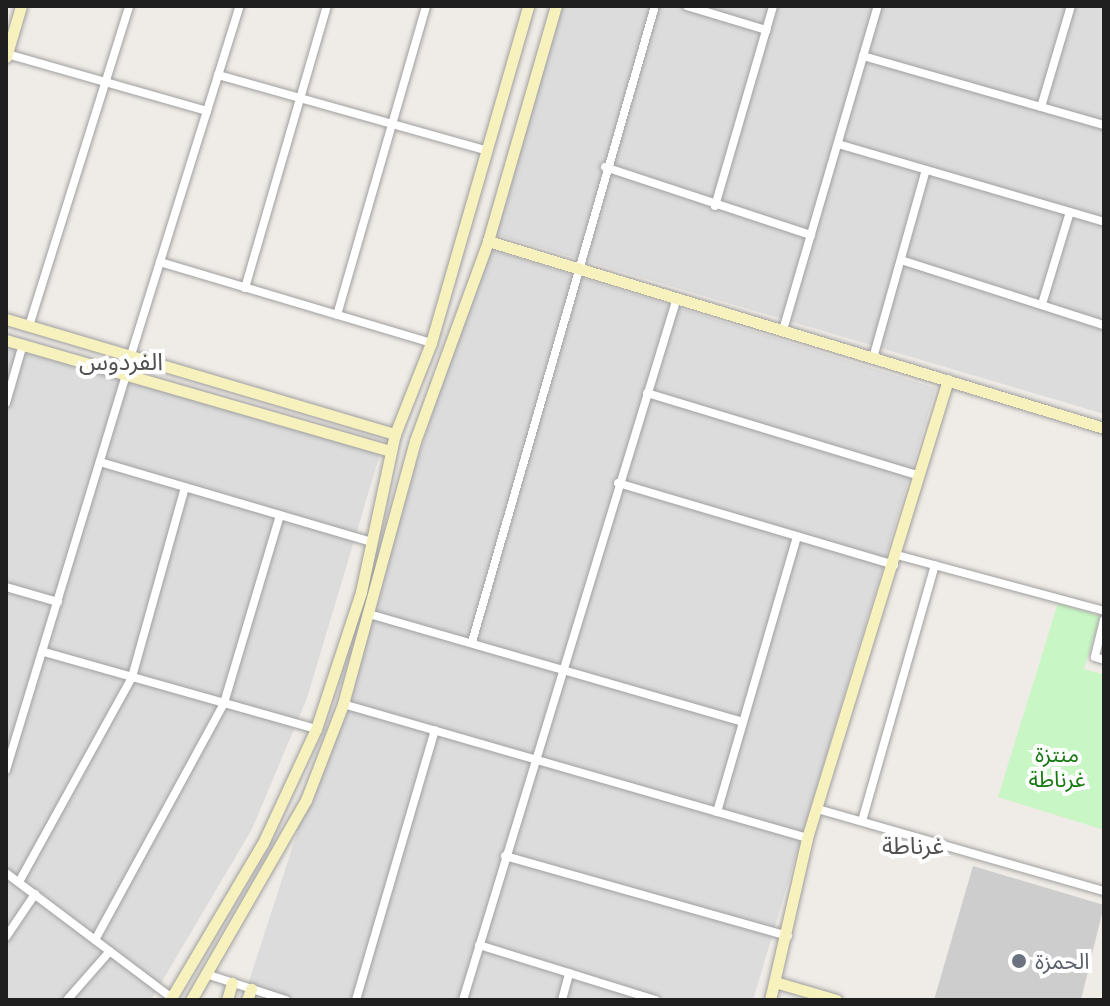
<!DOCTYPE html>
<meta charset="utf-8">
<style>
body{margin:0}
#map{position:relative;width:1110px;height:1006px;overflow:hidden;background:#efebe6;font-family:Barlow,"Noto Sans Arabic",sans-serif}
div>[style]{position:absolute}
.residential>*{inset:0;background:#dddcdc}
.religious>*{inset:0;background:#cdcdcd}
.park>*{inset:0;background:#c8f7c5}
.roads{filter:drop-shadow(0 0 2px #a0a0a0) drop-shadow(0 0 2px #a0a0a0)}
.street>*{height:8px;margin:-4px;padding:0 4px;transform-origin:4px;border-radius:4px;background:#fff}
.secondary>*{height:11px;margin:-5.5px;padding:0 5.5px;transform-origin:5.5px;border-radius:5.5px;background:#f7f2bd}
.dots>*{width:22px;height:22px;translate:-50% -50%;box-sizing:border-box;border:4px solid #fff;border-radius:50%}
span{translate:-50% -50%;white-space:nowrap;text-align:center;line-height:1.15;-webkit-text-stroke:8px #fff;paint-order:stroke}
.park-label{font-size:22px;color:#167911}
.worship-label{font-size:22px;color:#5b616d}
.left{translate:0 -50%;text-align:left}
.neighbourhood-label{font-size:24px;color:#525252}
.frame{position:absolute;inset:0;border:8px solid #1f1f1f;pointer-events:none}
</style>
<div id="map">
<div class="residential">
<div style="clip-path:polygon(562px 6px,1104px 6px,1104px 414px,494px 234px)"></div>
<div style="clip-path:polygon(486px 248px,936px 388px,753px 1000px,243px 1000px)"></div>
<div style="clip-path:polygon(6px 347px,380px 454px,307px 698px,252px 829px,151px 1000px,6px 1000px)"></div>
</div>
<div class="religious">
<div style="clip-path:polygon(973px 866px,1104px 905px,1081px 1000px,934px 1000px)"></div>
</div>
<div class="park">
<div style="clip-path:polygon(1058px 603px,1100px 616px,1084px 669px,1104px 675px,1104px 830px,998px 797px)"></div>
</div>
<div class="roads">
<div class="street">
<div style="left:687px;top:6px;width:83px;rotate:16.9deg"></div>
<div style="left:7px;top:54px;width:208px;rotate:15.9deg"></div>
<div style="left:863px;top:56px;width:251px;rotate:16deg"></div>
<div style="left:218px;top:75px;width:280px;rotate:15.7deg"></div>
<div style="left:1041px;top:107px;width:105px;rotate:-73.5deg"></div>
<div style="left:838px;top:144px;width:277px;rotate:16.3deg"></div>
<div style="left:605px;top:167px;width:217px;rotate:18.3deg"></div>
<div style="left:715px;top:206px;width:208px;rotate:-73.8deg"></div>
<div style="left:901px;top:260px;width:213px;rotate:17.8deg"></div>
<div style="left:160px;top:262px;width:283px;rotate:16.6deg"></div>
<div style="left:245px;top:288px;width:294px;rotate:-73.8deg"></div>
<div style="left:1042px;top:304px;width:96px;rotate:-73.1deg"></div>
<div style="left:337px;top:315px;width:322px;rotate:-73.9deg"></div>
<div style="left:29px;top:326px;width:335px;rotate:-72.6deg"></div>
<div style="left:783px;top:330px;width:338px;rotate:-73.7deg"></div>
<div style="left:131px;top:355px;width:366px;rotate:-72.7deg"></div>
<div style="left:873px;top:358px;width:195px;rotate:-74.3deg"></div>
<div style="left:647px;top:393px;width:285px;rotate:16.9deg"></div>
<div style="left:6px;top:403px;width:61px;rotate:-73.9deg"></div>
<div style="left:100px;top:462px;width:284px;rotate:16.4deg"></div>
<div style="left:618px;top:483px;width:288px;rotate:16.5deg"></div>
<div style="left:897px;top:555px;width:214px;rotate:15.1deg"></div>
<div style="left:6px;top:587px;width:54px;rotate:16.1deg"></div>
<div style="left:369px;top:614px;width:389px;rotate:16.1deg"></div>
<div style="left:1104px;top:620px;width:38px;rotate:104deg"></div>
<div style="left:1095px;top:657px;width:9px;rotate:18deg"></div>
<div style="left:472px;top:642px;width:662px;rotate:-73.95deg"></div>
<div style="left:44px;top:652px;width:283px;rotate:15.8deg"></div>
<div style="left:343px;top:704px;width:483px;rotate:16.1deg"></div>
<div style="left:6px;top:770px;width:416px;rotate:-73.1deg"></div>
<div style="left:821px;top:810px;width:294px;rotate:16deg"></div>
<div style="left:717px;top:812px;width:287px;rotate:-73.8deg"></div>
<div style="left:862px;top:821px;width:266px;rotate:-74.1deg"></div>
<div style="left:505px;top:856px;width:294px;rotate:15.8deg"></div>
<div style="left:6px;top:873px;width:208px;rotate:37deg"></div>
<div style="left:19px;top:882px;width:234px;rotate:-61.1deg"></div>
<div style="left:132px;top:677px;width:197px;rotate:-74.4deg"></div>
<div style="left:6px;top:937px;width:52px;rotate:-56deg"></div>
<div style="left:95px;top:940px;width:270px;rotate:-61.4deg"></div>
<div style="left:224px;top:703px;width:196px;rotate:-73.4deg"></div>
<div style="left:479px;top:945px;width:185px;rotate:17.3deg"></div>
<div style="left:206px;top:974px;width:84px;rotate:18deg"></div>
<div style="left:67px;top:1000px;width:65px;rotate:-48.7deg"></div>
<div style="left:356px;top:1000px;width:281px;rotate:-73.7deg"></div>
<div style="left:463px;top:1000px;width:734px;rotate:-73.05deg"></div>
<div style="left:562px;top:1000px;width:28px;rotate:-75deg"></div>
</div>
<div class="secondary">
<div style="left:6px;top:57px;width:53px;rotate:-73.6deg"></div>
<div style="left:488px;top:241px;width:644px;rotate:16.89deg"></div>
<div style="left:6px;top:319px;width:406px;rotate:16.5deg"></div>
<div style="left:6px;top:340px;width:400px;rotate:16.1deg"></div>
<div style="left:775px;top:982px;width:64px;rotate:16.4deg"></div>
<div style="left:170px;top:1000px;width:182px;rotate:-59.4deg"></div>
<div style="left:263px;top:843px;width:126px;rotate:-65.1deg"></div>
<div style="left:316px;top:729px;width:144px;rotate:-71.8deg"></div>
<div style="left:361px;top:592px;width:162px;rotate:-77.9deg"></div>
<div style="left:395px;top:434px;width:98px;rotate:-68.4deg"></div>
<div style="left:431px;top:343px;width:351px;rotate:-73.9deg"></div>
<div style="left:191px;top:1000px;width:231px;rotate:-60.1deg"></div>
<div style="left:306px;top:800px;width:103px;rotate:-68.9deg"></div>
<div style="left:343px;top:704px;width:273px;rotate:-74.7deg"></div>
<div style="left:415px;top:441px;width:213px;rotate:-69.9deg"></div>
<div style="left:488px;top:241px;width:245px;rotate:-73.9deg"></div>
<div style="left:227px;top:1000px;width:18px;rotate:-74deg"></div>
<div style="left:247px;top:1000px;width:12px;rotate:-70deg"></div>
<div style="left:770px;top:1000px;width:166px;rotate:-77.1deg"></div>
<div style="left:807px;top:838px;width:479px;rotate:-72.9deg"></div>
</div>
</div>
<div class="dots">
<div style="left:1019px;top:961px;background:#6b7280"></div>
</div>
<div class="park-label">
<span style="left:1057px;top:766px">منتزة<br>غرناطة</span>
</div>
<div class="worship-label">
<span class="left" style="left:1035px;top:961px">الحمزة</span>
</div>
<div class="neighbourhood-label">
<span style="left:121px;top:361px">الفردوس</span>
<span style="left:913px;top:845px">غرناطة</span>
</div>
<div class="frame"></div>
</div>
